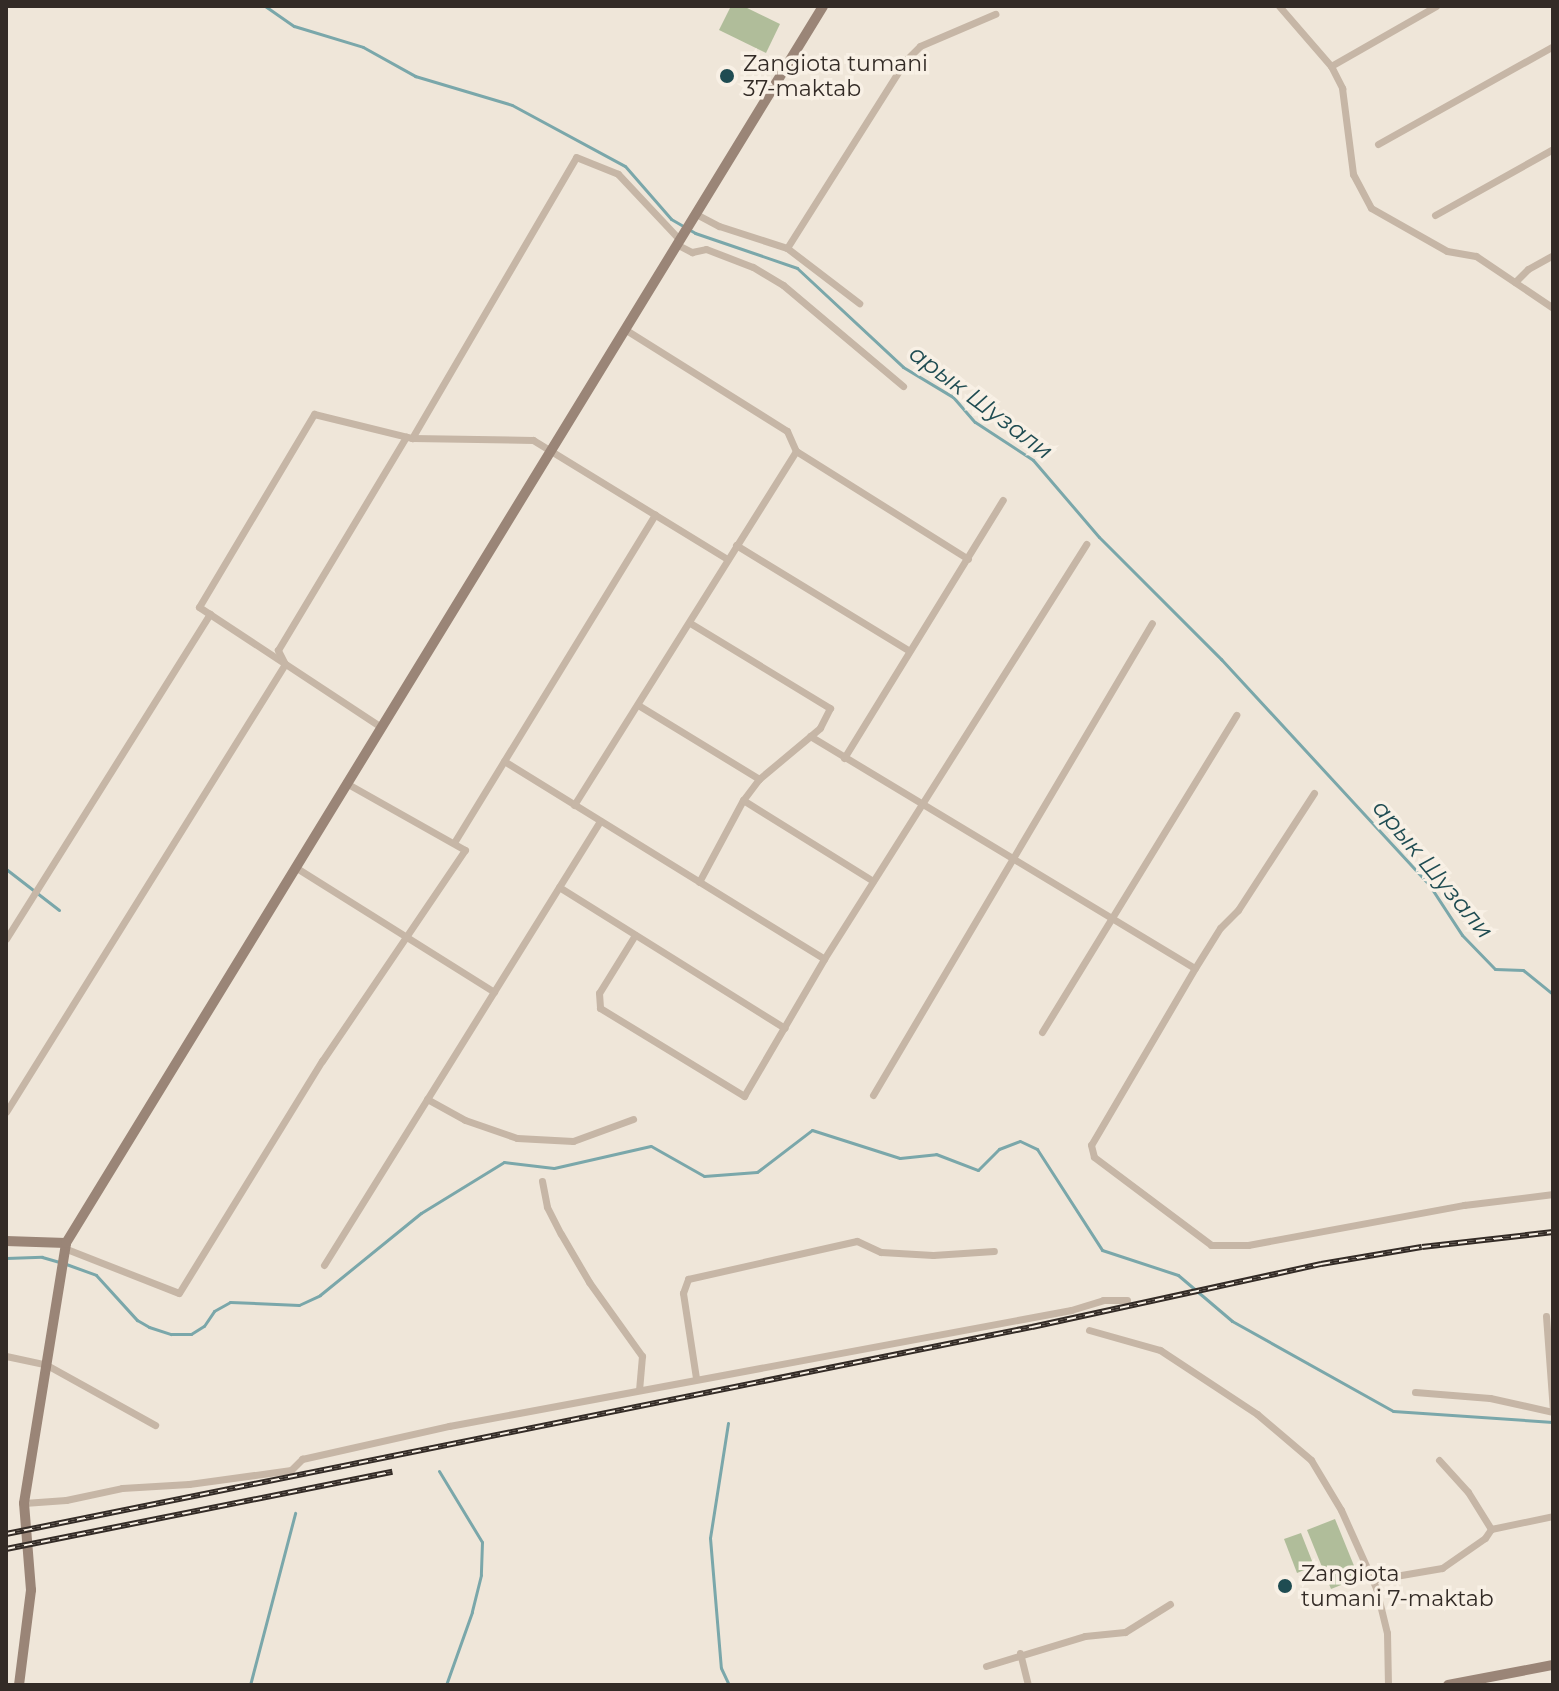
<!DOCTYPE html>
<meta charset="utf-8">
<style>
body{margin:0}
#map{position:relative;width:1559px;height:1691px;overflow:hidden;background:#efe6d9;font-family:Montserrat,sans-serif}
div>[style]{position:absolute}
.green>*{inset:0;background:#b0bd9a}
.stream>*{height:3px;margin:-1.5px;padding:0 1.5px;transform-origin:1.5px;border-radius:1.5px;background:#7aa7aa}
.street>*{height:7px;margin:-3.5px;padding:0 3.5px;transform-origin:3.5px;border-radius:3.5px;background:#c6b6a6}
.secondary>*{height:10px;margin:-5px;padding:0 5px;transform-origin:5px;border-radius:5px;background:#9a8577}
.rail>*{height:6px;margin-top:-3px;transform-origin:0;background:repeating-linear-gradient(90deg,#f8f0e5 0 9px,#332b26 0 18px);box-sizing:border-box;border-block:2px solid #332b26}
.dots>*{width:22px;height:22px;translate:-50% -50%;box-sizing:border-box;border:4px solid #f8f0e5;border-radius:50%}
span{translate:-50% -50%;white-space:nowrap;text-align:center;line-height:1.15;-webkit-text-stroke:7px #f8f0e5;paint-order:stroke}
.poi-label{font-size:22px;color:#332b26}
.left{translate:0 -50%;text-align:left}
.water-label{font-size:24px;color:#1f4c52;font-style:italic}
.frame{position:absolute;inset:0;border:8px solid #332b26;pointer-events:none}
</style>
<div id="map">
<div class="green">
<div style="clip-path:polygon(731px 6px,743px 6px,780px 24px,766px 53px,719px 30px)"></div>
<div style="clip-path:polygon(1335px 1519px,1359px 1578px,1331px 1589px,1307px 1530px)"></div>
<div style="clip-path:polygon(1301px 1533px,1314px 1566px,1297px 1573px,1284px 1539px)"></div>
</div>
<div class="stream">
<div style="left:265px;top:6px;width:35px;rotate:35deg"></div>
<div style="left:294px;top:26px;width:72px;rotate:16.9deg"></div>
<div style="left:363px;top:47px;width:60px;rotate:29.1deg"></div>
<div style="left:415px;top:76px;width:101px;rotate:16.6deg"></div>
<div style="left:512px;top:105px;width:128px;rotate:28.4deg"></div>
<div style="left:625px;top:166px;width:70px;rotate:49deg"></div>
<div style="left:671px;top:219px;width:28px;rotate:30deg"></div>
<div style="left:695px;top:233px;width:108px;rotate:18.9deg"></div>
<div style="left:797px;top:268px;width:145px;rotate:43deg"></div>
<div style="left:903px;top:367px;width:58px;rotate:31deg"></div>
<div style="left:953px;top:397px;width:33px;rotate:49deg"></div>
<div style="left:975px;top:422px;width:69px;rotate:33.2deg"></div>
<div style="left:1033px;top:460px;width:101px;rotate:49.4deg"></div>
<div style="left:1099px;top:537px;width:173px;rotate:45deg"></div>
<div style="left:1221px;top:659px;width:305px;rotate:47.3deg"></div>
<div style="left:1428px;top:883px;width:62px;rotate:56.8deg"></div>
<div style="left:1462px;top:935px;width:47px;rotate:45.9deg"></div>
<div style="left:1495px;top:969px;width:28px;rotate:2deg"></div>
<div style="left:1523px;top:970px;width:38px;rotate:39deg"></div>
<div style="left:6px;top:869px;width:67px;rotate:37.7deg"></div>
<div style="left:6px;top:1258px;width:36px;rotate:-2deg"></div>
<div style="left:42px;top:1257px;width:18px;rotate:16deg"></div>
<div style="left:66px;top:1264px;width:32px;rotate:20deg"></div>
<div style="left:96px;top:1275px;width:61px;rotate:47.7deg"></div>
<div style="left:137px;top:1320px;width:14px;rotate:30deg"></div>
<div style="left:149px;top:1327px;width:23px;rotate:18deg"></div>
<div style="left:171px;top:1334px;width:20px"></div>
<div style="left:191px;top:1334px;width:15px;rotate:-32deg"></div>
<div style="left:204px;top:1326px;width:18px;rotate:-56deg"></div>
<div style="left:214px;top:1311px;width:18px;rotate:-29deg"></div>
<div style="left:230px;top:1302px;width:69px;rotate:2.5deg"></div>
<div style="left:299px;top:1305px;width:23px;rotate:-25deg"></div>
<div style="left:320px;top:1295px;width:130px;rotate:-39.1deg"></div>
<div style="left:421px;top:1213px;width:97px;rotate:-31.6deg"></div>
<div style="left:504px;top:1162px;width:50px;rotate:6.8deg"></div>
<div style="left:554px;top:1168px;width:99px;rotate:-12.8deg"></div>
<div style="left:651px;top:1146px;width:61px;rotate:29.5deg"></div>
<div style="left:704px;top:1176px;width:53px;rotate:-4.3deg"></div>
<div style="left:757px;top:1172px;width:69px;rotate:-37.4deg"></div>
<div style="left:812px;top:1130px;width:92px;rotate:17.7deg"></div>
<div style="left:900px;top:1158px;width:36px;rotate:-6deg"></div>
<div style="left:936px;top:1154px;width:45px;rotate:20.9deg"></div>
<div style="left:978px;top:1170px;width:30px;rotate:-45deg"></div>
<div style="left:999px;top:1149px;width:22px;rotate:-21deg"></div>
<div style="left:1020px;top:1141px;width:19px;rotate:25deg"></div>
<div style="left:1037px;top:1149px;width:120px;rotate:57.2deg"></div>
<div style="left:1102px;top:1250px;width:80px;rotate:18.2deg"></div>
<div style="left:1178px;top:1275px;width:71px;rotate:40.4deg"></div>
<div style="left:1232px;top:1321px;width:184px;rotate:29.2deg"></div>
<div style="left:1393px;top:1411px;width:160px;rotate:3.9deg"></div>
<div style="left:728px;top:1423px;width:116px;rotate:98.9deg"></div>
<div style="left:710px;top:1538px;width:130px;rotate:85.2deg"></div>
<div style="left:721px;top:1668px;width:19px;rotate:65deg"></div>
<div style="left:439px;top:1471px;width:83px;rotate:58.8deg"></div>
<div style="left:482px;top:1542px;width:33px;rotate:92deg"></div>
<div style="left:481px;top:1575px;width:38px;rotate:104deg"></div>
<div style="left:472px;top:1612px;width:77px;rotate:109.6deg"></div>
<div style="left:250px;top:1685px;width:178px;rotate:-75.3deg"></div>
</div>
<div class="street">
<div style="left:1279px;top:6px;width:79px;rotate:49.1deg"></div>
<div style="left:1331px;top:66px;width:25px;rotate:63deg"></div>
<div style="left:1342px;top:88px;width:87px;rotate:82.7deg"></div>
<div style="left:1353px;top:174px;width:38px;rotate:62deg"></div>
<div style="left:1371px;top:208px;width:87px;rotate:29.5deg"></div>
<div style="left:1447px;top:251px;width:29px;rotate:10deg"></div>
<div style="left:1476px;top:256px;width:93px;rotate:34deg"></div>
<div style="left:1331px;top:66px;width:121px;rotate:-29.7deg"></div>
<div style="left:1378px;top:144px;width:201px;rotate:-29.2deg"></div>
<div style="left:696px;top:214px;width:26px;rotate:28deg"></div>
<div style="left:719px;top:226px;width:71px;rotate:17.9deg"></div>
<div style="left:787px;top:248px;width:91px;rotate:37.4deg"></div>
<div style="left:1435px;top:215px;width:135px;rotate:-29.2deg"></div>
<div style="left:678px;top:245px;width:16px;rotate:27deg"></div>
<div style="left:692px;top:252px;width:14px;rotate:-12deg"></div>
<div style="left:706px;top:249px;width:50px;rotate:21deg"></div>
<div style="left:753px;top:267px;width:35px;rotate:31deg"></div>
<div style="left:783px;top:285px;width:157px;rotate:40.1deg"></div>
<div style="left:787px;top:248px;width:221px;rotate:-57.7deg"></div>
<div style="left:905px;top:61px;width:21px;rotate:-45deg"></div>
<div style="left:920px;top:46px;width:82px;rotate:-23.1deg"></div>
<div style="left:1515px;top:282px;width:18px;rotate:-45deg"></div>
<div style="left:1528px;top:269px;width:29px;rotate:-29deg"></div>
<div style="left:626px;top:330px;width:190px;rotate:32.1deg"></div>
<div style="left:787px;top:431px;width:22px;rotate:66deg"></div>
<div style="left:796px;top:451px;width:203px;rotate:32.1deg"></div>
<div style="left:412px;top:438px;width:325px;rotate:-59.7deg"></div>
<div style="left:576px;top:157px;width:45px;rotate:22deg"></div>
<div style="left:618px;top:174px;width:91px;rotate:46.8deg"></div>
<div style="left:736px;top:545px;width:202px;rotate:31.4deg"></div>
<div style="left:690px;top:623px;width:164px;rotate:31.3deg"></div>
<div style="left:830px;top:708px;width:22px;rotate:117deg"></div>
<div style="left:820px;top:728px;width:80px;rotate:140.1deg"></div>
<div style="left:759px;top:779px;width:26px;rotate:127deg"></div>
<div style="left:743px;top:800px;width:93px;rotate:118.2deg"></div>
<div style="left:638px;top:705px;width:142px;rotate:31.4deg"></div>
<div style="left:381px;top:727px;width:218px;rotate:-146.6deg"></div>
<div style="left:199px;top:607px;width:225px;rotate:-59.2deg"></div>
<div style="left:314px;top:414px;width:101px;rotate:13.8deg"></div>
<div style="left:412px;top:438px;width:121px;rotate:0.9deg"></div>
<div style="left:533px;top:440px;width:228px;rotate:31.5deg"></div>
<div style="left:810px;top:736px;width:449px;rotate:31.1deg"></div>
<div style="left:844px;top:758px;width:303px;rotate:-58.4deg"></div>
<div style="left:504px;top:761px;width:376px;rotate:31.7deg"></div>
<div style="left:1314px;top:793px;width:140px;rotate:123deg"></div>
<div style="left:1238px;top:910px;width:25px;rotate:135deg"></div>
<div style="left:1220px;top:928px;width:47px;rotate:122deg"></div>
<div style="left:1195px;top:968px;width:205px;rotate:120.4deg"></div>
<div style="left:1091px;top:1145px;width:12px;rotate:76deg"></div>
<div style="left:1094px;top:1157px;width:146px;rotate:36.9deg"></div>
<div style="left:1211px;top:1245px;width:37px"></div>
<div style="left:1248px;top:1245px;width:220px;rotate:-10.5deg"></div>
<div style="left:1464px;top:1205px;width:90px;rotate:-7deg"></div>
<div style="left:743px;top:800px;width:153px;rotate:31.9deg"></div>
<div style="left:574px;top:805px;width:418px;rotate:-57.9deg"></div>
<div style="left:455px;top:841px;width:383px;rotate:-58.5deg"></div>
<div style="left:295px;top:867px;width:235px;rotate:32.1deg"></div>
<div style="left:559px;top:887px;width:266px;rotate:32deg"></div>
<div style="left:635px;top:935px;width:68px;rotate:121.8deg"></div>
<div style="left:599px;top:993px;width:15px;rotate:86deg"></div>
<div style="left:600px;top:1008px;width:169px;rotate:31.4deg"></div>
<div style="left:744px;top:1096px;width:159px;rotate:-59.7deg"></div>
<div style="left:824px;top:959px;width:491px;rotate:-57.7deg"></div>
<div style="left:6px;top:939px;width:384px;rotate:-57.9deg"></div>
<div style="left:1042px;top:1032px;width:372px;rotate:-58.5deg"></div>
<div style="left:873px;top:1095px;width:548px;rotate:-59.41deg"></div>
<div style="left:427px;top:1099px;width:43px;rotate:28.9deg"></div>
<div style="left:465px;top:1120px;width:55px;rotate:19.1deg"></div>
<div style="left:517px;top:1138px;width:56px;rotate:3.1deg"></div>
<div style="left:573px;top:1141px;width:64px;rotate:-20.1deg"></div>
<div style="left:6px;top:1112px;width:528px;rotate:-58.09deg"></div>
<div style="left:285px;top:664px;width:16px;rotate:-117deg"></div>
<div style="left:278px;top:650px;width:249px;rotate:-59deg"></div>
<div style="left:542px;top:1181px;width:26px;rotate:79deg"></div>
<div style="left:547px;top:1207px;width:30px;rotate:63deg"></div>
<div style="left:561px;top:1234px;width:56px;rotate:59.7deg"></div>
<div style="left:589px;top:1282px;width:91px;rotate:54.4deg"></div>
<div style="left:642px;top:1356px;width:32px;rotate:95deg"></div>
<div style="left:64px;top:1248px;width:123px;rotate:21.4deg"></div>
<div style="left:179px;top:1293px;width:273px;rotate:-58.4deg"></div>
<div style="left:322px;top:1061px;width:255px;rotate:-55.9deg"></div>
<div style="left:465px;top:850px;width:137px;rotate:-150.6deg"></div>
<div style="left:324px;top:1265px;width:523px;rotate:-58.13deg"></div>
<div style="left:1546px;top:1316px;width:96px;rotate:85.8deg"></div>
<div style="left:1089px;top:1330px;width:74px;rotate:15.7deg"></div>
<div style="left:1160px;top:1350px;width:116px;rotate:33.4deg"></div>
<div style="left:1257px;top:1414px;width:71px;rotate:40.4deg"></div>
<div style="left:1311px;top:1460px;width:58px;rotate:59deg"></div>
<div style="left:1341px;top:1510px;width:85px;rotate:65.8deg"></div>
<div style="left:1376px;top:1588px;width:46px;rotate:76.3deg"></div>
<div style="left:1387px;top:1633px;width:52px;rotate:88.9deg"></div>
<div style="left:6px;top:1356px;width:40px;rotate:12deg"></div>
<div style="left:45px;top:1364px;width:126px;rotate:29deg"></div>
<div style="left:696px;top:1378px;width:86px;rotate:-98.7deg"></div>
<div style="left:683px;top:1293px;width:15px;rotate:-70deg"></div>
<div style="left:688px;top:1279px;width:173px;rotate:-12.7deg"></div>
<div style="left:857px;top:1241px;width:26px;rotate:25deg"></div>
<div style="left:881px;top:1252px;width:52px;rotate:3.3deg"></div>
<div style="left:933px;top:1255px;width:61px;rotate:-3.8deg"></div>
<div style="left:1415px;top:1392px;width:75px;rotate:4.6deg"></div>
<div style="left:1490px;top:1398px;width:65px;rotate:12.5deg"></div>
<div style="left:1439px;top:1460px;width:43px;rotate:47.8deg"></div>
<div style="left:1468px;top:1492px;width:44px;rotate:58.1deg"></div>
<div style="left:24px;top:1503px;width:42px;rotate:-4.1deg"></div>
<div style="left:66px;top:1500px;width:57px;rotate:-12.1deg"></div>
<div style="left:122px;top:1488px;width:67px;rotate:-3.4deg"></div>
<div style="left:189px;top:1484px;width:103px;rotate:-7.8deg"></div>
<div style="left:291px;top:1470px;width:16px;rotate:-45deg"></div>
<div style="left:302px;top:1459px;width:151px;rotate:-12.7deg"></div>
<div style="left:449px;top:1426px;width:633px;rotate:-10.56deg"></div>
<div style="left:1071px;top:1310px;width:34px;rotate:-17deg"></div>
<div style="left:1103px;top:1300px;width:24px"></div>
<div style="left:1372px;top:1580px;width:71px;rotate:-9.7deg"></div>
<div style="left:1442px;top:1568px;width:52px;rotate:-34.9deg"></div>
<div style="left:1485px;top:1538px;width:11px;rotate:-56deg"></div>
<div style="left:1491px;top:1529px;width:63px;rotate:-11.8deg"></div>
<div style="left:1020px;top:1653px;width:33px;rotate:76deg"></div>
<div style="left:986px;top:1666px;width:103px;rotate:-16.9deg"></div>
<div style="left:1085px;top:1636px;width:40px;rotate:-5.7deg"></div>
<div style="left:1125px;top:1632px;width:53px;rotate:-31.9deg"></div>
</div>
<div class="secondary">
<div style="left:6px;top:1241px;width:60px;rotate:1.9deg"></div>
<div style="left:19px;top:1685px;width:96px;rotate:-82.8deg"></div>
<div style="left:31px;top:1590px;width:87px;rotate:-94.6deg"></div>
<div style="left:24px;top:1503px;width:263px;rotate:-80.8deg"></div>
<div style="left:66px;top:1243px;width:1450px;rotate:-58.53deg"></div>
<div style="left:1448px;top:1685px;width:107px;rotate:-10.8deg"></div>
</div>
<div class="rail">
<div style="left:6px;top:1534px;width:1047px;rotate:-11.41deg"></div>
<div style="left:1032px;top:1327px;width:296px;rotate:-12.3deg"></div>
<div style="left:1321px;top:1264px;width:102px;rotate:-9.6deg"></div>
<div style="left:1422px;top:1247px;width:132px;rotate:-6.5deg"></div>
<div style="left:6px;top:1549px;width:394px;rotate:-11.3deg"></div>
</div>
<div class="dots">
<div style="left:727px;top:76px;background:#1f4c52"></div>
<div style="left:1285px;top:1586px;background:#1f4c52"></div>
</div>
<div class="poi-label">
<span class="left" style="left:743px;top:76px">Zangiota tumani<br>37-maktab</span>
<span class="left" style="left:1301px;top:1586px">Zangiota<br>tumani 7-maktab</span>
</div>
<div class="water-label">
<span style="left:981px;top:402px;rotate:37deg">арык Шузали</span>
<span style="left:1433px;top:869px;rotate:50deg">арык Шузали</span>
</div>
<div class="frame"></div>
</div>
